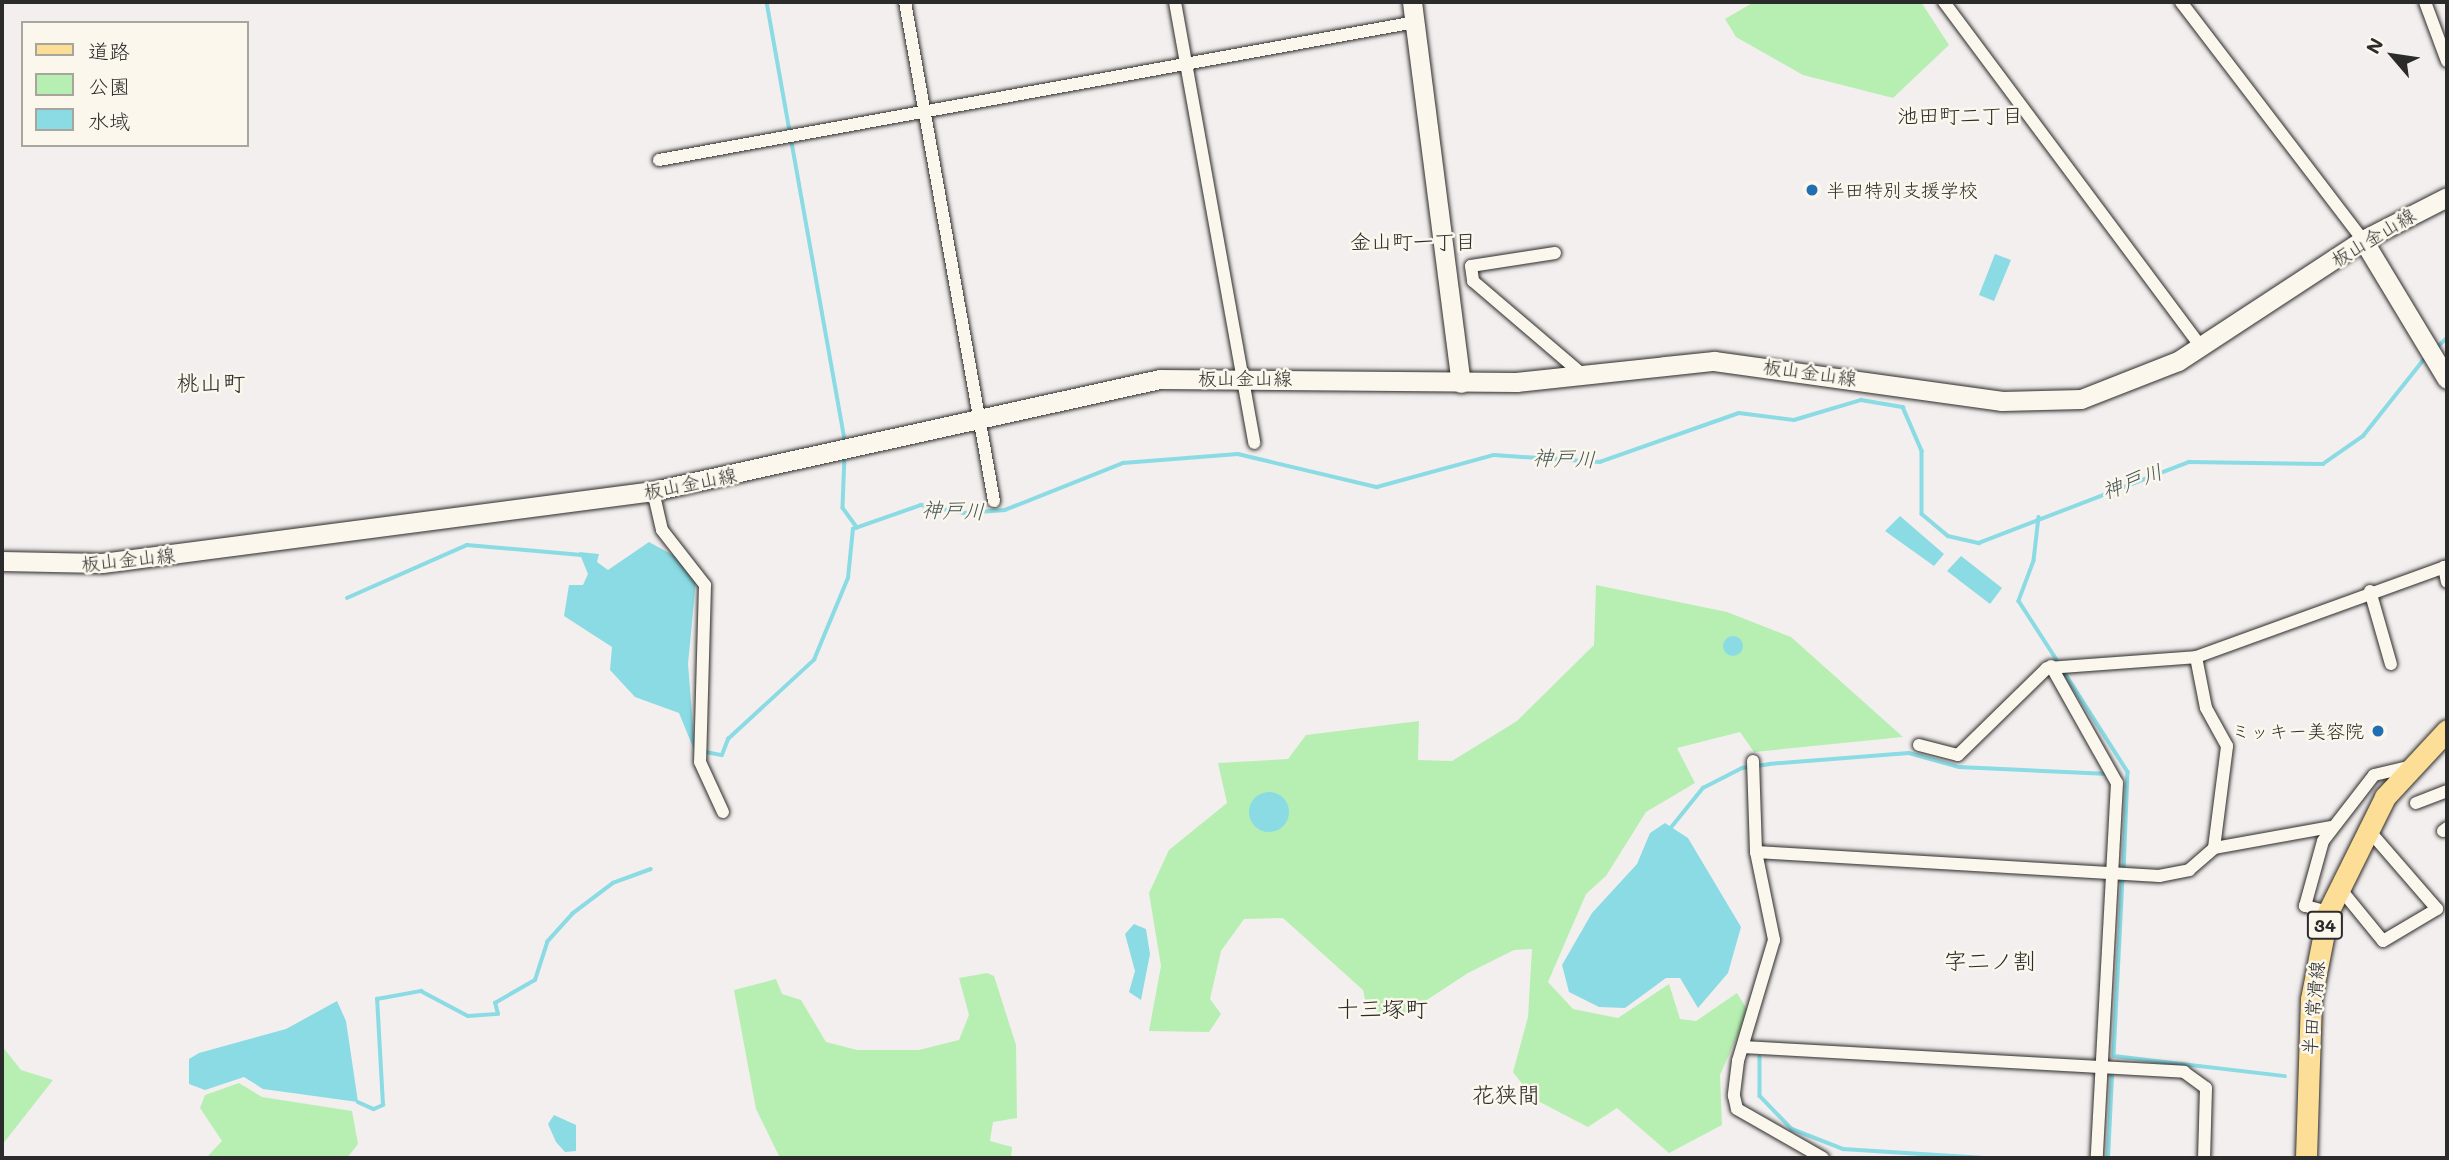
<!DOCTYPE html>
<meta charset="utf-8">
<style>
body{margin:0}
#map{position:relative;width:2449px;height:1160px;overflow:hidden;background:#f3efee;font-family:Mali,"Klee One",sans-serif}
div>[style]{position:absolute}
.green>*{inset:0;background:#b7efb2}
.water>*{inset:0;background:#8adbe4}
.round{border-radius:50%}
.stream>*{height:3.5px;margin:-1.75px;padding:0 1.75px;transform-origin:1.75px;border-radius:1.75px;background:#8adbe4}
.roads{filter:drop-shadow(0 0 2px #2b2b2b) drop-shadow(0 0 2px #2b2b2b)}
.street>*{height:12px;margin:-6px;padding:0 6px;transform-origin:6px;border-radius:6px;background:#fbf7ec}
.secondary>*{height:19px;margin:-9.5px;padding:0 9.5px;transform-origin:9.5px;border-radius:9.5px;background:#fbf7ec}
.primary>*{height:21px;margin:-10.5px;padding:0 10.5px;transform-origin:10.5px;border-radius:10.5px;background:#fdde96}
.dots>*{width:19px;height:19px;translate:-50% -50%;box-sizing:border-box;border:4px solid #fbf7ec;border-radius:50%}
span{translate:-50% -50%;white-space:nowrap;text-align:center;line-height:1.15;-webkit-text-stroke:5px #fbf7ec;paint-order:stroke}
.shield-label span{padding:2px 5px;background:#fbf7ec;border:2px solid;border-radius:5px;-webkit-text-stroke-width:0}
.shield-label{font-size:18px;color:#2b2b2b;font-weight:700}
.poi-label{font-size:19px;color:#2b2b2b}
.left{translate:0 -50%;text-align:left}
.right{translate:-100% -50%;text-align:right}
.street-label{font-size:19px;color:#2b2b2b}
.neighbourhood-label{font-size:21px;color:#2b2b2b}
.water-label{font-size:21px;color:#435759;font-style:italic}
.quarter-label{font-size:23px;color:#2b2b2b}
.frame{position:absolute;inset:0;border:4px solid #2b2b2b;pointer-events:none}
.legend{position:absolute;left:21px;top:21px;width:228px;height:126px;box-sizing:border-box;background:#fbf7ec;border:2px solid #a8a59f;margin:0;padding:9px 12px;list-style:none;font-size:21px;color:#2b2b2b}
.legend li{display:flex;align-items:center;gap:14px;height:35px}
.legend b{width:35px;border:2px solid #a8a59f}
.north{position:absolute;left:2358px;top:21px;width:70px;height:70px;-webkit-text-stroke:5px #fbf7ec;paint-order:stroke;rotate:299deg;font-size:19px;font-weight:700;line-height:28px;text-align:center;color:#2b2b2b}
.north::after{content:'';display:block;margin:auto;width:24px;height:32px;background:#2b2b2b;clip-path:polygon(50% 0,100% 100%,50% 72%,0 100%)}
</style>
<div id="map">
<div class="green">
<div style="clip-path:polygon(1754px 2px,1921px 2px,1949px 45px,1893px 98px,1803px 75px,1736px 37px,1725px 19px)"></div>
<div style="clip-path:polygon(1596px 585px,1727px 612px,1791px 637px,1903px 737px,1754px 752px,1740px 732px,1677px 748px,1695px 783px,1646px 812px,1606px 876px,1586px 894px,1548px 982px,1573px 1009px,1618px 1018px,1669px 984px,1680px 1019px,1696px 1021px,1737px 993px,1748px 1011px,1720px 1075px,1722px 1125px,1669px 1153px,1617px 1108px,1588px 1127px,1534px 1099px,1513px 1072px,1528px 1017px,1532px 949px,1514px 950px,1468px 973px,1401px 1017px,1367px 1009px,1363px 990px,1283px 918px,1244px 919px,1221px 951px,1210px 999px,1221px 1014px,1209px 1032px,1149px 1031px,1161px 966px,1149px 893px,1169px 850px,1227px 803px,1218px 763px,1288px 759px,1306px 735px,1419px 721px,1418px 760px,1452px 761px,1517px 721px,1594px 645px)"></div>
<div style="clip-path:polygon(987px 973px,994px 976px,1016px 1045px,1017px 1118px,993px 1122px,990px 1141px,1012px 1147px,1011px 1158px,780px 1158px,756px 1109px,734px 990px,776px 979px,782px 994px,801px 1000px,826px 1042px,857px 1050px,919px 1050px,959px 1040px,969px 1015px,959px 978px)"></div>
<div style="clip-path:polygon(2px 1046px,21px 1070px,53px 1080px,2px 1145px)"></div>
<div style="clip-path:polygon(239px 1083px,262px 1097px,352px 1111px,358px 1144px,347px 1158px,206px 1158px,222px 1141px,200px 1108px,205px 1095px)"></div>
</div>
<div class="water">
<div style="clip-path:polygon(1995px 254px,2011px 260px,1994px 301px,1979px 295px)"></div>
<div style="clip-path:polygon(1900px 516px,1944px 554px,1934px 566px,1885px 531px)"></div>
<div style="clip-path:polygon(649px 542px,680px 559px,696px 580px,688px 664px,695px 752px,679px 713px,635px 697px,610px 670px,612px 647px,564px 616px,569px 585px,583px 585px,588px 574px,579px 552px,599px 554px,597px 562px,608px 570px)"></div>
<div style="clip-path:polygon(1961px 556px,2002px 588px,1990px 604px,1947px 571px)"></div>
<div class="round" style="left:1723px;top:636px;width:20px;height:20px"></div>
<div class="round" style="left:1249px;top:792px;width:40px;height:40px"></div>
<div style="clip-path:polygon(1665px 823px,1688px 838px,1741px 927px,1728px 973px,1698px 1008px,1680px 978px,1666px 978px,1625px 1008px,1599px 1007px,1569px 992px,1562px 965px,1592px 913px,1637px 864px,1650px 833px)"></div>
<div style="clip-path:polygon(1134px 924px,1146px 929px,1150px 954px,1141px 1000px,1129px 992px,1135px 971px,1125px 934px)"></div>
<div style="clip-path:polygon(337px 1001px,346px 1021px,358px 1102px,263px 1089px,244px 1077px,205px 1090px,189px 1084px,189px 1059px,199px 1053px,286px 1029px)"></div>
<div style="clip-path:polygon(554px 1115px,576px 1125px,576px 1151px,565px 1152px,556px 1142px,548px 1124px)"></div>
</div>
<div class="stream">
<div style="left:767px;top:2px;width:446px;rotate:79.9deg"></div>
<div style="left:2436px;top:348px;width:15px;rotate:-42deg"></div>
<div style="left:845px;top:455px;width:53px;rotate:92.2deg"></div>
<div style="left:843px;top:508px;width:24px;rotate:54deg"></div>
<div style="left:2039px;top:517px;width:44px;rotate:96.5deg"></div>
<div style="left:2034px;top:561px;width:43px;rotate:110.6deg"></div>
<div style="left:2019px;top:601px;width:74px;rotate:57.2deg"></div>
<div style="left:347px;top:598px;width:131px;rotate:-23.8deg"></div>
<div style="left:467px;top:545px;width:115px;rotate:5deg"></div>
<div style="left:2063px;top:670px;width:121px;rotate:57.5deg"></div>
<div style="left:2128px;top:772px;width:98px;rotate:92.3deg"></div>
<div style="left:706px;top:752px;width:16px;rotate:11deg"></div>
<div style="left:722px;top:755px;width:17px;rotate:-69deg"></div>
<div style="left:728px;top:739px;width:117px;rotate:-42.6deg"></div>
<div style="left:814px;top:660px;width:89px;rotate:-67.5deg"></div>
<div style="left:848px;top:578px;width:49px;rotate:-84.2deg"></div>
<div style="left:853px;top:529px;width:72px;rotate:-19.4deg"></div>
<div style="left:921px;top:505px;width:44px;rotate:10.5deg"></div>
<div style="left:964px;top:513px;width:41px;rotate:-4.2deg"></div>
<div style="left:1005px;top:510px;width:127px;rotate:-21.7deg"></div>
<div style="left:1123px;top:463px;width:115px;rotate:-4.5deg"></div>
<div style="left:1238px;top:454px;width:143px;rotate:13.4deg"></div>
<div style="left:1377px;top:487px;width:121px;rotate:-15.3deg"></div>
<div style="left:1494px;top:455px;width:106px;rotate:3.8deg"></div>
<div style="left:1600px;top:462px;width:147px;rotate:-19.4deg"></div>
<div style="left:1739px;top:413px;width:55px;rotate:7.3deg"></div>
<div style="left:1794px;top:420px;width:70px;rotate:-16.6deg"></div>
<div style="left:1861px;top:400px;width:43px;rotate:9.5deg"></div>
<div style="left:1903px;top:407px;width:48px;rotate:66.6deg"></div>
<div style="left:1922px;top:451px;width:63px;rotate:90deg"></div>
<div style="left:1922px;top:514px;width:34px;rotate:40deg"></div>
<div style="left:1948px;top:536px;width:32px;rotate:13deg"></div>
<div style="left:1979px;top:543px;width:225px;rotate:-21.1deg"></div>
<div style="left:2189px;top:462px;width:134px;rotate:0.9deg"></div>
<div style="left:2323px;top:464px;width:49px;rotate:-35deg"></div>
<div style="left:2363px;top:436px;width:100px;rotate:-51.5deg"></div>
<div style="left:1669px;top:830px;width:54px;rotate:-51deg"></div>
<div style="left:1703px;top:788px;width:44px;rotate:-27.1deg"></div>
<div style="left:1742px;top:768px;width:27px;rotate:-8deg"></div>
<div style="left:1769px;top:764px;width:140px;rotate:-4.5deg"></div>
<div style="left:1909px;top:753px;width:52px;rotate:15.6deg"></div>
<div style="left:1959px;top:767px;width:150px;rotate:2.7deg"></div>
<div style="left:2123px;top:878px;width:178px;rotate:92.9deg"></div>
<div style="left:2114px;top:1056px;width:172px;rotate:6.7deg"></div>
<div style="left:1760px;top:1057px;width:39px;rotate:90deg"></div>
<div style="left:1760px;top:1096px;width:46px;rotate:45.9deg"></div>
<div style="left:1792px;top:1129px;width:55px;rotate:21.4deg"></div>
<div style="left:1843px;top:1149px;width:142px;rotate:3.6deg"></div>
<div style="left:358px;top:1102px;width:17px;rotate:24deg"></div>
<div style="left:374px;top:1109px;width:10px;rotate:-24deg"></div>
<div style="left:383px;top:1105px;width:106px;rotate:-93.2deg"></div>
<div style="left:377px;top:999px;width:45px;rotate:-10.3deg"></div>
<div style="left:421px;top:991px;width:53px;rotate:28deg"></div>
<div style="left:468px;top:1016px;width:30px;rotate:-4deg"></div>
<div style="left:498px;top:1014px;width:11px;rotate:-105deg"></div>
<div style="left:495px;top:1003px;width:46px;rotate:-29.9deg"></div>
<div style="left:535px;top:980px;width:40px;rotate:-72deg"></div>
<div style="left:547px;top:942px;width:38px;rotate:-48deg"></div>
<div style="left:572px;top:914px;width:51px;rotate:-37.1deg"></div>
<div style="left:613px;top:883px;width:40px;rotate:-20.2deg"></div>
<div style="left:2108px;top:1158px;width:82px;rotate:-87.2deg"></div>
</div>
<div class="roads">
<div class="street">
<div style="left:905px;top:2px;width:507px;rotate:79.89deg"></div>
<div style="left:1175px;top:2px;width:448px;rotate:79.8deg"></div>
<div style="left:1944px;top:2px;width:428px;rotate:53.3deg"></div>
<div style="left:2181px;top:2px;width:300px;rotate:52.6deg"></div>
<div style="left:2425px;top:2px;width:63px;rotate:69.6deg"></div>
<div style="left:659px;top:160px;width:768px;rotate:-10.34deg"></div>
<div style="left:1555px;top:253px;width:85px;rotate:171.2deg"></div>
<div style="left:1471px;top:266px;width:15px;rotate:82deg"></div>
<div style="left:1473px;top:281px;width:143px;rotate:40.5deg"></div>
<div style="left:653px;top:491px;width:40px;rotate:77deg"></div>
<div style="left:662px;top:530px;width:70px;rotate:52deg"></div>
<div style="left:705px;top:585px;width:177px;rotate:91.6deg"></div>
<div style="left:700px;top:762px;width:55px;rotate:65.3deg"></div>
<div style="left:2444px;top:567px;width:15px;rotate:79deg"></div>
<div style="left:2370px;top:591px;width:76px;rotate:74deg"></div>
<div style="left:2051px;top:666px;width:134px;rotate:60.6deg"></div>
<div style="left:2117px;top:783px;width:376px;rotate:93.1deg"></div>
<div style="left:1919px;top:745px;width:40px;rotate:14.4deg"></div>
<div style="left:1958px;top:755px;width:124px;rotate:-44.3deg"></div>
<div style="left:2047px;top:668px;width:149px;rotate:-4.2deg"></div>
<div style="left:2196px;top:657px;width:267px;rotate:-19.9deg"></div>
<div style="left:1753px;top:761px;width:91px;rotate:88.1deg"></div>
<div style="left:1756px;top:852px;width:90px;rotate:78.4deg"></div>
<div style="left:1774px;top:940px;width:126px;rotate:106.6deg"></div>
<div style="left:1738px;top:1061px;width:35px;rotate:97deg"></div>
<div style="left:1734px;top:1096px;width:13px;rotate:77deg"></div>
<div style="left:1737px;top:1109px;width:99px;rotate:29.7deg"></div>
<div style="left:2416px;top:803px;width:33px;rotate:-21deg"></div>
<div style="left:2443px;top:831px;width:5px;rotate:-37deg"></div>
<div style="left:2214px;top:848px;width:119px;rotate:-10.2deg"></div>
<div style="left:1756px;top:852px;width:404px;rotate:3.4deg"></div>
<div style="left:2159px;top:876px;width:31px;rotate:-11deg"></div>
<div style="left:2189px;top:870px;width:33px;rotate:-41deg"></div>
<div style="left:2214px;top:848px;width:103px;rotate:-82.7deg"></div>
<div style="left:2227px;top:746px;width:43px;rotate:-118.9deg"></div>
<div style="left:2206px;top:708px;width:52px;rotate:-101.1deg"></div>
<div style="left:2338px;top:886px;width:71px;rotate:50.7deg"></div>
<div style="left:2383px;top:941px;width:63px;rotate:-30.7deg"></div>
<div style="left:2437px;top:909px;width:108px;rotate:-130.9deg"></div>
<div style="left:2328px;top:912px;width:24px;rotate:-165deg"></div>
<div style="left:2305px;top:906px;width:67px;rotate:-74.5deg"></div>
<div style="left:2323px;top:841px;width:83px;rotate:-52.3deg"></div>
<div style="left:2374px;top:775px;width:37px;rotate:-13deg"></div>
<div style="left:1743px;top:1047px;width:442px;rotate:3.2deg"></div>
<div style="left:2184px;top:1072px;width:27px;rotate:36deg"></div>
<div style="left:2206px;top:1088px;width:70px;rotate:91.6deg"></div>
</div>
<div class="secondary">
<div style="left:1412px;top:2px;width:384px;rotate:82.7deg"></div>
<div style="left:2363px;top:240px;width:162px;rotate:58.9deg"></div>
<div style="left:2px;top:561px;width:100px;rotate:1.1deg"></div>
<div style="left:102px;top:563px;width:556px;rotate:-7.44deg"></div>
<div style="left:653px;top:491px;width:519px;rotate:-12.46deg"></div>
<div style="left:1160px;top:379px;width:356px;rotate:0.5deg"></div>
<div style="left:1516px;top:382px;width:199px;rotate:-6.1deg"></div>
<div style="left:1714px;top:361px;width:291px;rotate:7.9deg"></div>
<div style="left:2002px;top:401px;width:79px;rotate:-1.5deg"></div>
<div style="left:2081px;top:399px;width:104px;rotate:-21.4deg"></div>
<div style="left:2178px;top:361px;width:221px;rotate:-33.2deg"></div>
<div style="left:2363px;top:240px;width:94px;rotate:-27.1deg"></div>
</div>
<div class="primary">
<div style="left:2306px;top:1158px;width:159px;rotate:-88.2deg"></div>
<div style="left:2311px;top:999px;width:89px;rotate:-78.9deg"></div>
<div style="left:2328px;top:912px;width:128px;rotate:-63.6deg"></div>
<div style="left:2385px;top:797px;width:91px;rotate:-47.2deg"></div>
</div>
</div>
<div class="dots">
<div style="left:1812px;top:190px;background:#1f6fb2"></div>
<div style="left:2378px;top:731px;background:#1f6fb2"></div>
</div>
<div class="shield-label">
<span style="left:2325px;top:925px">34</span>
</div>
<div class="poi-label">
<span class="left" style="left:1826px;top:190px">半田特別支援学校</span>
<span class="right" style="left:2364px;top:731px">ミッキー美容院</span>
</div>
<div class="street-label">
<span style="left:2373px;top:237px;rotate:-31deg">板山金山線</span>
<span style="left:1810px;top:372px;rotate:8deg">板山金山線</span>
<span style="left:1245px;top:378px">板山金山線</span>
<span style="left:690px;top:483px;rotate:-11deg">板山金山線</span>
<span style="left:128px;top:559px;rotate:-6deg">板山金山線</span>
<span style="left:2313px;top:1008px;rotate:-85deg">半田常滑線</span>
</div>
<div class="neighbourhood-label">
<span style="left:1960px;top:115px">池田町二丁目</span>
<span style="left:1413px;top:241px">金山町一丁目</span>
</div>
<div class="water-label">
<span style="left:1564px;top:458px;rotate:2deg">神戸川</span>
<span style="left:2132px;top:481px;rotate:-20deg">神戸川</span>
<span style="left:953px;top:510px;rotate:2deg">神戸川</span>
</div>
<div class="quarter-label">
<span style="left:211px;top:382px">桃山町</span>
<span style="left:1990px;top:960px">字二ノ割</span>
<span style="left:1382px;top:1008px">十三塚町</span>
<span style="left:1506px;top:1094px">花狭間</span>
</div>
<div class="frame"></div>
<ul class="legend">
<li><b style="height:9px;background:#fdde96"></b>道路</li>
<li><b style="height:19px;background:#b7efb2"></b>公園</li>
<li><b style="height:19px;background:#8adbe4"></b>水域</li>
</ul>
<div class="north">N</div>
</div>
